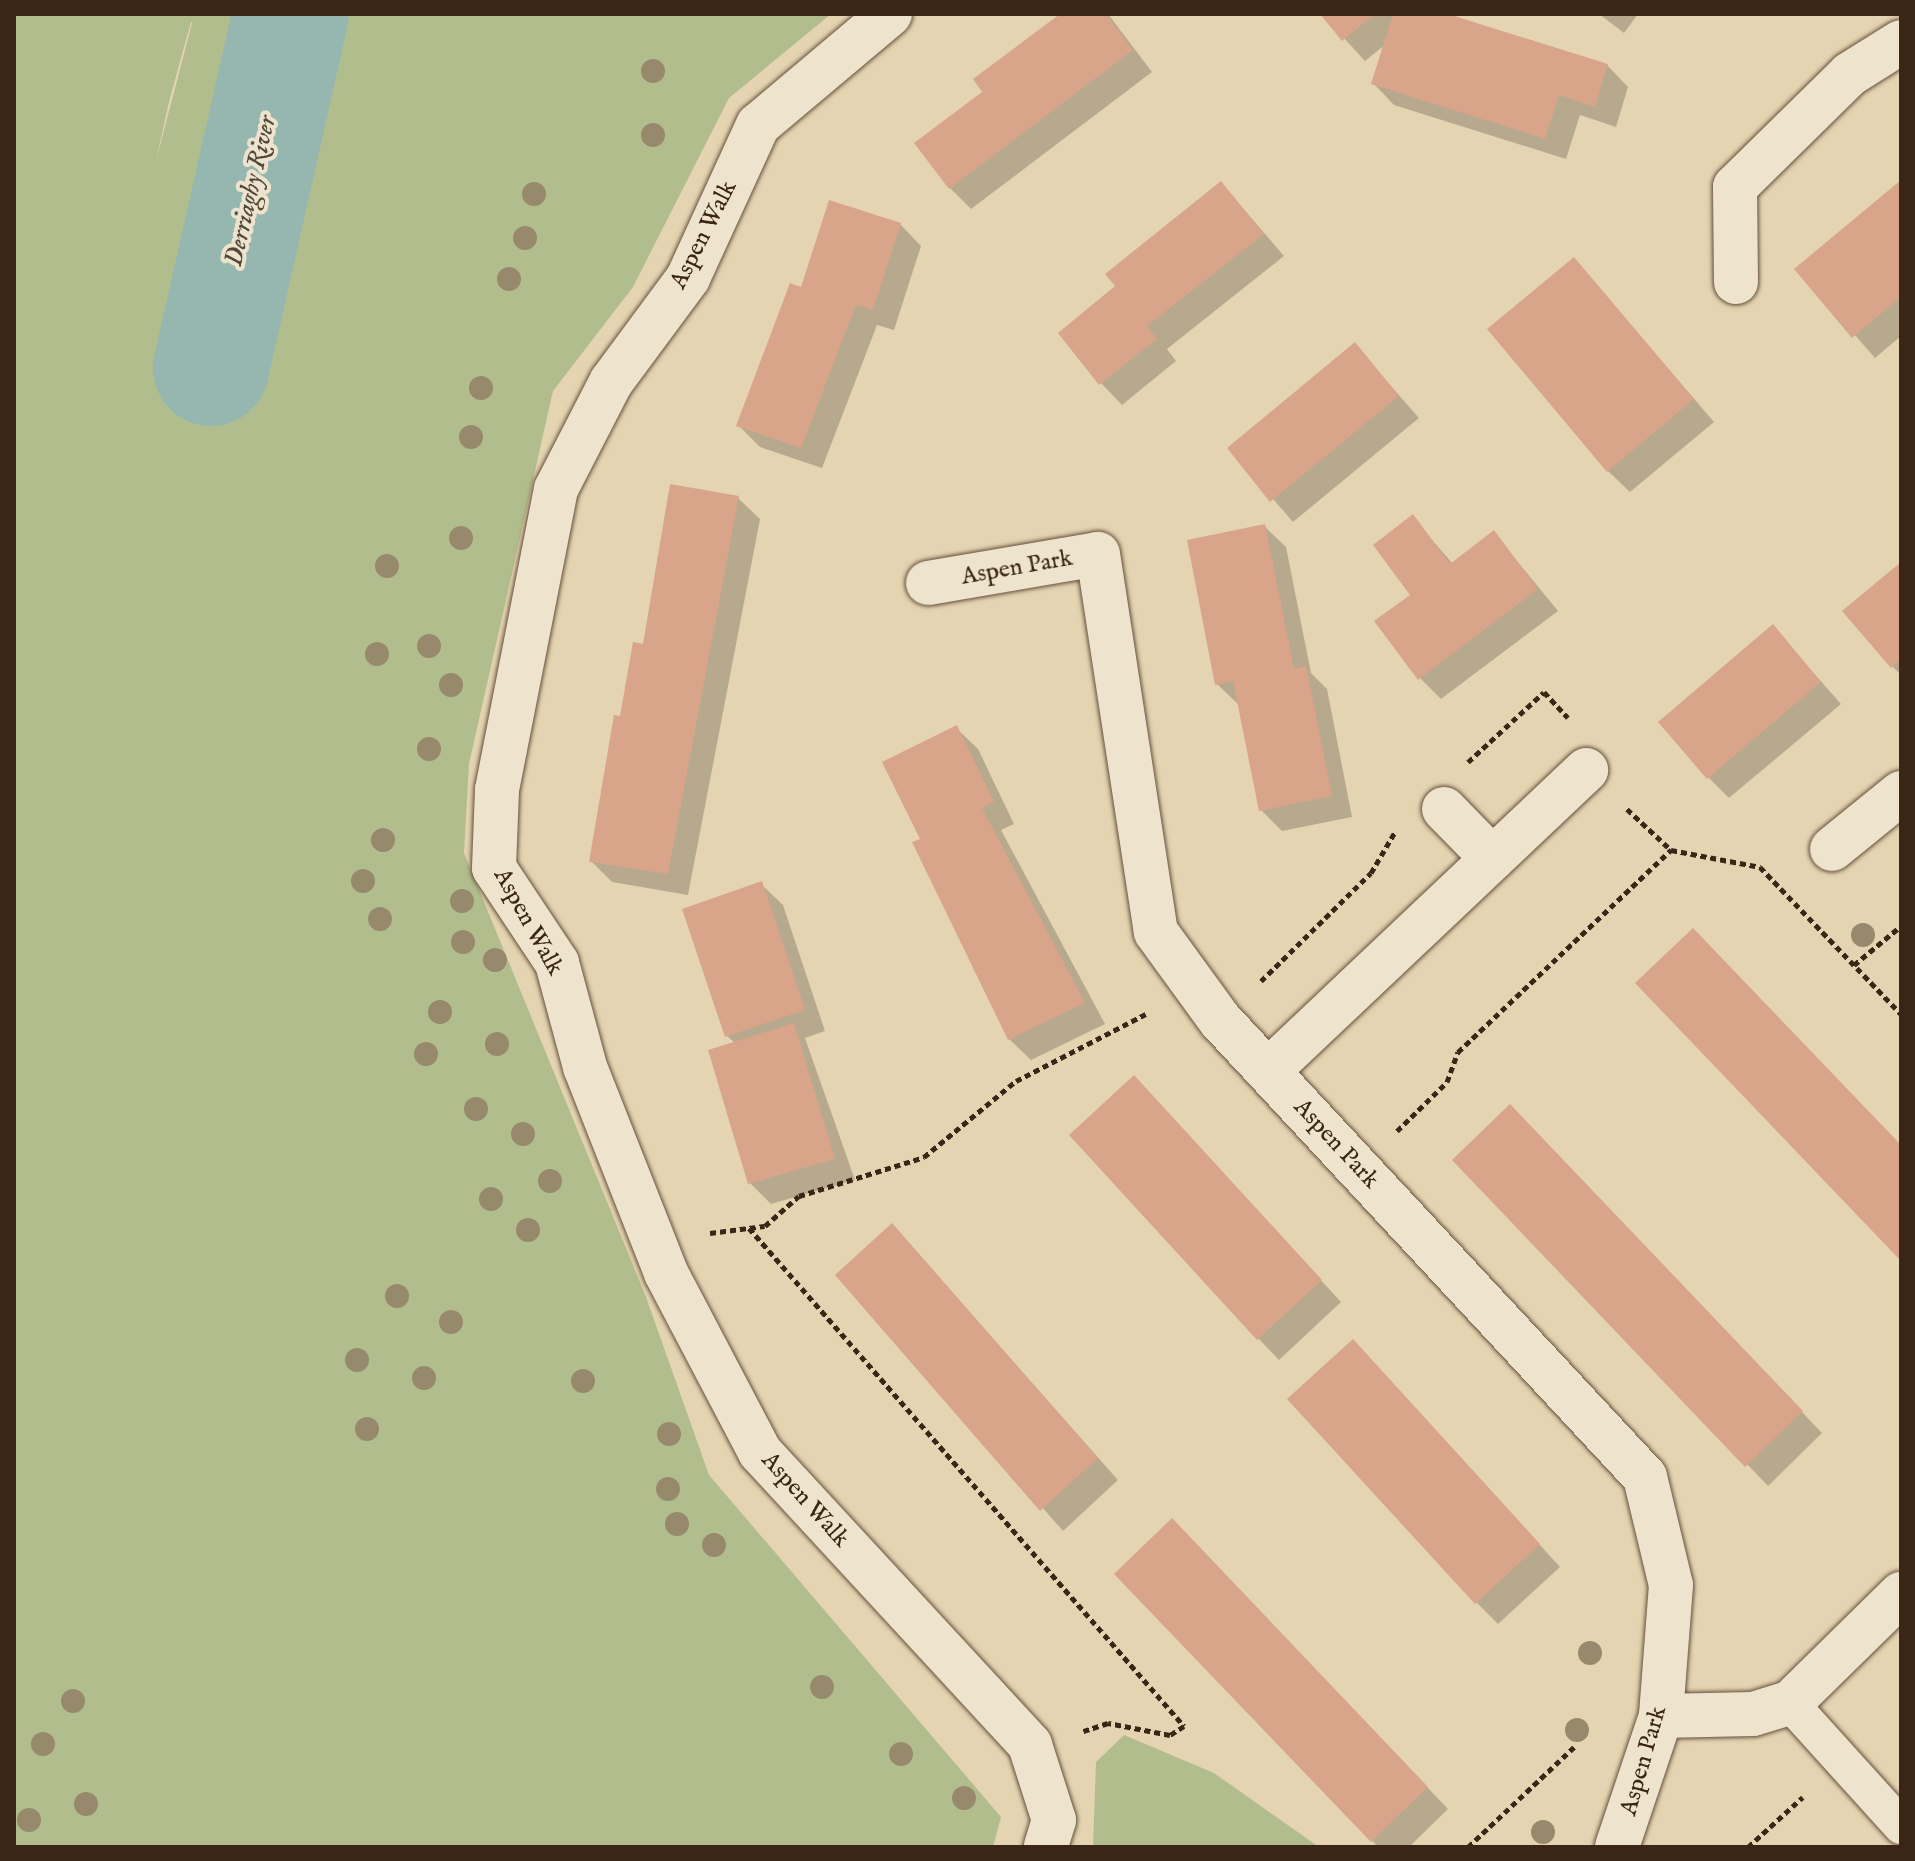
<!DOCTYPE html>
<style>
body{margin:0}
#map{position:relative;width:1915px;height:1861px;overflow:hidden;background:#e5d4b1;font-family:"IM FELL English",serif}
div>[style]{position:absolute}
.green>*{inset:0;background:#b2bd8d}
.shadow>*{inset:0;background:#0003}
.river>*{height:116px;margin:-58px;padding:0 58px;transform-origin:58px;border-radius:58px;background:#96b7b0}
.building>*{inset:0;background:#d8a48a}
.path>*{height:5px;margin-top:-2.5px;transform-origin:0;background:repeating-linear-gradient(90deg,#3a2516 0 6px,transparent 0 10px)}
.roads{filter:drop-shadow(0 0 2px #65513d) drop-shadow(0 0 2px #65513d)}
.lane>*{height:36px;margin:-18px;padding:0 18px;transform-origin:18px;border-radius:18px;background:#eee3cc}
.street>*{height:44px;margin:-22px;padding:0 22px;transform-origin:22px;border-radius:22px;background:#eee3cc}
.trees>*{width:24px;height:24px;margin:-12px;border-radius:50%;background:#97896c}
span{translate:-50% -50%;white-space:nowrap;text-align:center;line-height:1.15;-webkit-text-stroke:8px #eee3cc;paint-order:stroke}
.street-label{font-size:24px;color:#3a2516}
.water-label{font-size:26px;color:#514a3c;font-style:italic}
.frame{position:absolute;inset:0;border:16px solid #3a2516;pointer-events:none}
</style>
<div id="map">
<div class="green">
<div style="clip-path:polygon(evenodd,14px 14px,831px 14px,729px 98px,633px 287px,553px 391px,469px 764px,464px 853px,646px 1297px,709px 1475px,1001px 1817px,993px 1847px,14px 1847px,14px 14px,191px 22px,192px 23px,156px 161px,169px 102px,191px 22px,14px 14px,272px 349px,248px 365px,194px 369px,195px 369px,272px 349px)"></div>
<div style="clip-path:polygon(1124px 1735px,1214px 1773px,1319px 1847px,1093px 1847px,1096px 1762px)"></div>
</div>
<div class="shadow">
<div style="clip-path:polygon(1063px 14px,1108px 14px,1152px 72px,971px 209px,950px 188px,985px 92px)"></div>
<div style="clip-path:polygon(1322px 14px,1442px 14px,1607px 65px,1628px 87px,1616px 127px,1580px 115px,1566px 159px,1394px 105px,1373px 83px,1386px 44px,1365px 61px)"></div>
<div style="clip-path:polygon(1599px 14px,1638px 14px,1624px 33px)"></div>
<div style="clip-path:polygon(1901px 182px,1901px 336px,1875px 358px,1797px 269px)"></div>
<div style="clip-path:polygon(1221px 183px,1284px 256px,1167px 349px,1176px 361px,1122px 405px,1101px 383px,1118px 287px)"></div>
<div style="clip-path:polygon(900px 224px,921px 246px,894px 330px,877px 325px,822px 468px,760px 447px,739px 426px,802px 290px)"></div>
<div style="clip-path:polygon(1574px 259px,1714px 422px,1630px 492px,1608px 471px)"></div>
<div style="clip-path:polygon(1355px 345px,1419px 418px,1293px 522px,1229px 448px)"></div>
<div style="clip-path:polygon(738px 498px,760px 519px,688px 895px,612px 882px,591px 861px,645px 646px)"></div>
<div style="clip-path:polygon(1412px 517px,1453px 564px,1494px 533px,1558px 611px,1441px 699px,1420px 678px)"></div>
<div style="clip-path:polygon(1264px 526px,1286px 547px,1311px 673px,1327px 689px,1352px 817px,1282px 831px,1261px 810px,1239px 705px,1217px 684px)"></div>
<div style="clip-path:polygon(1901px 564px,1901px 675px,1892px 666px)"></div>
<div style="clip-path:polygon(1773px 627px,1841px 704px,1729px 798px,1708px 777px)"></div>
<div style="clip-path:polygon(956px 728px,978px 749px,1014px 824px,1001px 830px,1105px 1024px,1031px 1060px,1009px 1039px,922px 840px)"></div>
<div style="clip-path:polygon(761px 884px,783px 905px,825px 1031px,805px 1038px,855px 1180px,771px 1204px,750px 1183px,735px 1043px,727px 1036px)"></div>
<div style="clip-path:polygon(1155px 1099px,1341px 1302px,1279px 1360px,1258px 1338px)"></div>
<div style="clip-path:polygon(1531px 1128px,1822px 1433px,1768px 1486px,1455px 1160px)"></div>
<div style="clip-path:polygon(892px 1225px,1118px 1480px,1063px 1531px,838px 1275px)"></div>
<div style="clip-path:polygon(1374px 1363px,1560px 1567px,1498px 1624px,1477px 1603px)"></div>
<div style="clip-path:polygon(1193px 1542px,1448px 1809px,1409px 1847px,1378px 1847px,1117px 1574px)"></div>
</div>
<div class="river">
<div style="left:211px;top:368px;width:363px;rotate:-77.3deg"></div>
</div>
<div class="building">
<div style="clip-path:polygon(1060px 14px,1106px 14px,1133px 50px,949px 189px,914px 143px,982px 92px,973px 79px)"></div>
<div style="clip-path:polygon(1320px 14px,1375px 14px,1342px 41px)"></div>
<div style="clip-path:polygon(1393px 14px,1448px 14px,1608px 64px,1595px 107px,1559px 95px,1545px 139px,1371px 84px)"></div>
<div style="clip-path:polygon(1901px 180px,1901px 297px,1852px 338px,1794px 269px)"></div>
<div style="clip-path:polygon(1221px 181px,1264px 234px,1147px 326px,1157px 339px,1099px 385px,1058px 333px,1115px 286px,1105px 274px)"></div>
<div style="clip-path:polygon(829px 200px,901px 223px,873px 310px,856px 305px,801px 448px,736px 426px,790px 283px,801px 287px)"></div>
<div style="clip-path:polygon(1574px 257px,1694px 399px,1607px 472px,1487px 329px)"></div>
<div style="clip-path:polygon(1355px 342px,1399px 396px,1270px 502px,1227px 448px)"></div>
<div style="clip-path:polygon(670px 484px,739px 496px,668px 874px,589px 862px,614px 715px,620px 716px,633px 642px,643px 644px)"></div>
<div style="clip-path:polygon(1413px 514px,1450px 564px,1494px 530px,1538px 589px,1418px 680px,1374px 621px,1410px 595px,1373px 545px)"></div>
<div style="clip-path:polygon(1265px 524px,1294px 669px,1306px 666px,1332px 796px,1259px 811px,1233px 681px,1215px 685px,1187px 540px)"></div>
<div style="clip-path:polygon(1901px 562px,1901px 659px,1891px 668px,1842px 611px)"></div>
<div style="clip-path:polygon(1773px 624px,1821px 682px,1707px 779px,1658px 722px)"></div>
<div style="clip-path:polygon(957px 725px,994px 802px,982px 808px,1085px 1003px,1008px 1040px,912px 842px,920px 839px,882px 762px)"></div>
<div style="clip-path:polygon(762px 881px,805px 1010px,725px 1037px,682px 909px)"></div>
<div style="clip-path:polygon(1693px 928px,1901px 1145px,1901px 1261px,1635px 983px)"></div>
<div style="clip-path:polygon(794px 1023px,835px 1159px,748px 1184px,708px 1050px)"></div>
<div style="clip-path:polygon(1134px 1075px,1322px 1280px,1257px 1340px,1069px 1135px)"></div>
<div style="clip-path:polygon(1510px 1104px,1803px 1411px,1745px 1467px,1452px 1160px)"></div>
<div style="clip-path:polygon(892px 1223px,1098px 1458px,1040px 1511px,835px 1275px)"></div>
<div style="clip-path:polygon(1353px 1339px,1540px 1544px,1475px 1604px,1287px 1399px)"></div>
<div style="clip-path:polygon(1172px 1518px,1428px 1787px,1371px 1842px,1114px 1574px)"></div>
</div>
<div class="path">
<div style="left:1468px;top:762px;width:103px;rotate:-42.6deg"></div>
<div style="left:1544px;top:692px;width:35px;rotate:47deg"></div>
<div style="left:1627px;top:809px;width:60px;rotate:43deg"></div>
<div style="left:1671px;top:850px;width:91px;rotate:10.8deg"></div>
<div style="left:1760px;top:867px;width:204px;rotate:46.2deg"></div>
<div style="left:1854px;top:965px;width:61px;rotate:-39.7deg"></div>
<div style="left:1261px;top:981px;width:154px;rotate:-44.5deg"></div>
<div style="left:1371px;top:873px;width:48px;rotate:-59.7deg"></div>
<div style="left:1397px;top:1131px;width:70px;rotate:-44.4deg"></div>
<div style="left:1447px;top:1082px;width:32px;rotate:-70deg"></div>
<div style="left:1458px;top:1052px;width:294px;rotate:-43.5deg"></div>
<div style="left:749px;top:1228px;width:661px;rotate:48.86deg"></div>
<div style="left:1184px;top:1726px;width:17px;rotate:147deg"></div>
<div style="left:1170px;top:1735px;width:63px;rotate:-169deg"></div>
<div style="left:1108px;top:1723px;width:26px;rotate:162deg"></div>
<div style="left:710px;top:1233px;width:55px;rotate:-7.3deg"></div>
<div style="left:765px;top:1226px;width:45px;rotate:-41.4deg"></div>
<div style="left:799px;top:1196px;width:131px;rotate:-17.3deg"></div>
<div style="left:924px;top:1157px;width:119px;rotate:-39.6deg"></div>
<div style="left:1016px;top:1081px;width:146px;rotate:-27.3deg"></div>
<div style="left:1468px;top:1847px;width:147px;rotate:-43.3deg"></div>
<div style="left:1748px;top:1847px;width:74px;rotate:-42.3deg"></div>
</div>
<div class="roads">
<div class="lane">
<div style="left:1790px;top:1703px;width:166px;rotate:47.9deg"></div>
</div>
<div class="street">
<div style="left:890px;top:14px;width:172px;rotate:139.9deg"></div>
<div style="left:758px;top:125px;width:168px;rotate:114.6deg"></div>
<div style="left:688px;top:278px;width:129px;rotate:126.5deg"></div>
<div style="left:611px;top:382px;width:120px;rotate:117.2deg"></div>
<div style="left:556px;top:489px;width:307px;rotate:101.1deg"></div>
<div style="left:497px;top:790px;width:78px;rotate:92.2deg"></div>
<div style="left:494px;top:868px;width:114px;rotate:56.4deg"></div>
<div style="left:557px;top:963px;width:108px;rotate:74.9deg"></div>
<div style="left:585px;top:1067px;width:221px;rotate:68.5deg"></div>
<div style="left:666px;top:1273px;width:202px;rotate:62.3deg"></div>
<div style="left:760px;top:1452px;width:398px;rotate:47.3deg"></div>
<div style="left:1030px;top:1745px;width:79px;rotate:72.3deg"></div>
<div style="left:1054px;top:1820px;width:28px;rotate:107deg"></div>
<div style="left:1736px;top:282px;width:95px;rotate:-90.6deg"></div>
<div style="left:1735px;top:187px;width:161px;rotate:-44.5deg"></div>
<div style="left:1850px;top:74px;width:60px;rotate:-32.1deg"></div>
<div style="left:928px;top:583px;width:172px;rotate:-9.7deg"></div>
<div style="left:1098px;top:554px;width:382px;rotate:81.3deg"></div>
<div style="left:1156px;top:932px;width:109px;rotate:54deg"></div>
<div style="left:1220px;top:1020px;width:624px;rotate:47.08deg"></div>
<div style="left:1645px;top:1477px;width:111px;rotate:76.5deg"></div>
<div style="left:1671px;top:1585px;width:131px;rotate:94.4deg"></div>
<div style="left:1661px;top:1716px;width:138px;rotate:108.6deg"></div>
<div style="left:1444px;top:809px;width:69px;rotate:45.6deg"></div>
<div style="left:1832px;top:849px;width:89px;rotate:-39.1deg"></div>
<div style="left:1268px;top:1071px;width:438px;rotate:-43.4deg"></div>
<div style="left:1661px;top:1716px;width:92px;rotate:-1.2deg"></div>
<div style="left:1753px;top:1714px;width:39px;rotate:-17deg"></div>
<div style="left:1790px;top:1703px;width:156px;rotate:-44.5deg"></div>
</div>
</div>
<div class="trees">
<div style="left:653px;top:71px"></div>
<div style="left:653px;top:135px"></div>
<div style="left:534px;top:194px"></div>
<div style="left:525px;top:238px"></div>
<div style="left:509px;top:279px"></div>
<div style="left:481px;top:388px"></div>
<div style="left:471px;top:437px"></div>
<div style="left:461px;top:538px"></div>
<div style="left:387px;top:566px"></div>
<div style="left:429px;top:646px"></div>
<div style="left:377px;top:654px"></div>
<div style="left:451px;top:685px"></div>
<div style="left:429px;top:749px"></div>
<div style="left:383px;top:840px"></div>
<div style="left:363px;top:881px"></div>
<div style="left:462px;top:901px"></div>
<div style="left:380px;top:919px"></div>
<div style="left:1863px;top:935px"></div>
<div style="left:463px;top:942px"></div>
<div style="left:495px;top:960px"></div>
<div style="left:440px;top:1012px"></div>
<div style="left:497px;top:1044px"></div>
<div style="left:426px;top:1054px"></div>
<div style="left:476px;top:1109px"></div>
<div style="left:523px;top:1134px"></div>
<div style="left:550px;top:1181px"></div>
<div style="left:491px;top:1199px"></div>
<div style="left:528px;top:1230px"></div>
<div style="left:397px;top:1296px"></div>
<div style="left:451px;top:1322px"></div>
<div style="left:357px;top:1360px"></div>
<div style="left:424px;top:1378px"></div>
<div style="left:583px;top:1381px"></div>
<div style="left:367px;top:1429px"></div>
<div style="left:669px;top:1434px"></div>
<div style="left:668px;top:1489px"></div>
<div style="left:677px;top:1524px"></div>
<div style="left:714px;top:1545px"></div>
<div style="left:1590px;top:1653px"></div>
<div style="left:822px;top:1687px"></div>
<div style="left:73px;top:1701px"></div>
<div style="left:1577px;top:1730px"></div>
<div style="left:43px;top:1744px"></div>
<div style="left:901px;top:1754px"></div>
<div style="left:964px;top:1798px"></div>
<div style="left:86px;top:1804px"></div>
<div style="left:29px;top:1820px"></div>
<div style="left:1543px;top:1832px"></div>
</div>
<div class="street-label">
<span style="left:704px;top:235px;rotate:-63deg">Aspen Walk</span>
<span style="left:1017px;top:568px;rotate:-10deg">Aspen Park</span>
<span style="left:528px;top:922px;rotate:61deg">Aspen Walk</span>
<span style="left:1336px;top:1144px;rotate:47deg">Aspen Park</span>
<span style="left:805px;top:1500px;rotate:48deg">Aspen Walk</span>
<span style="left:1644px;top:1761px;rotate:-74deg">Aspen Park</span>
</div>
<div class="water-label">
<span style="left:251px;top:191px;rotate:-77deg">Derriaghy River</span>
</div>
<div class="frame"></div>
</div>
